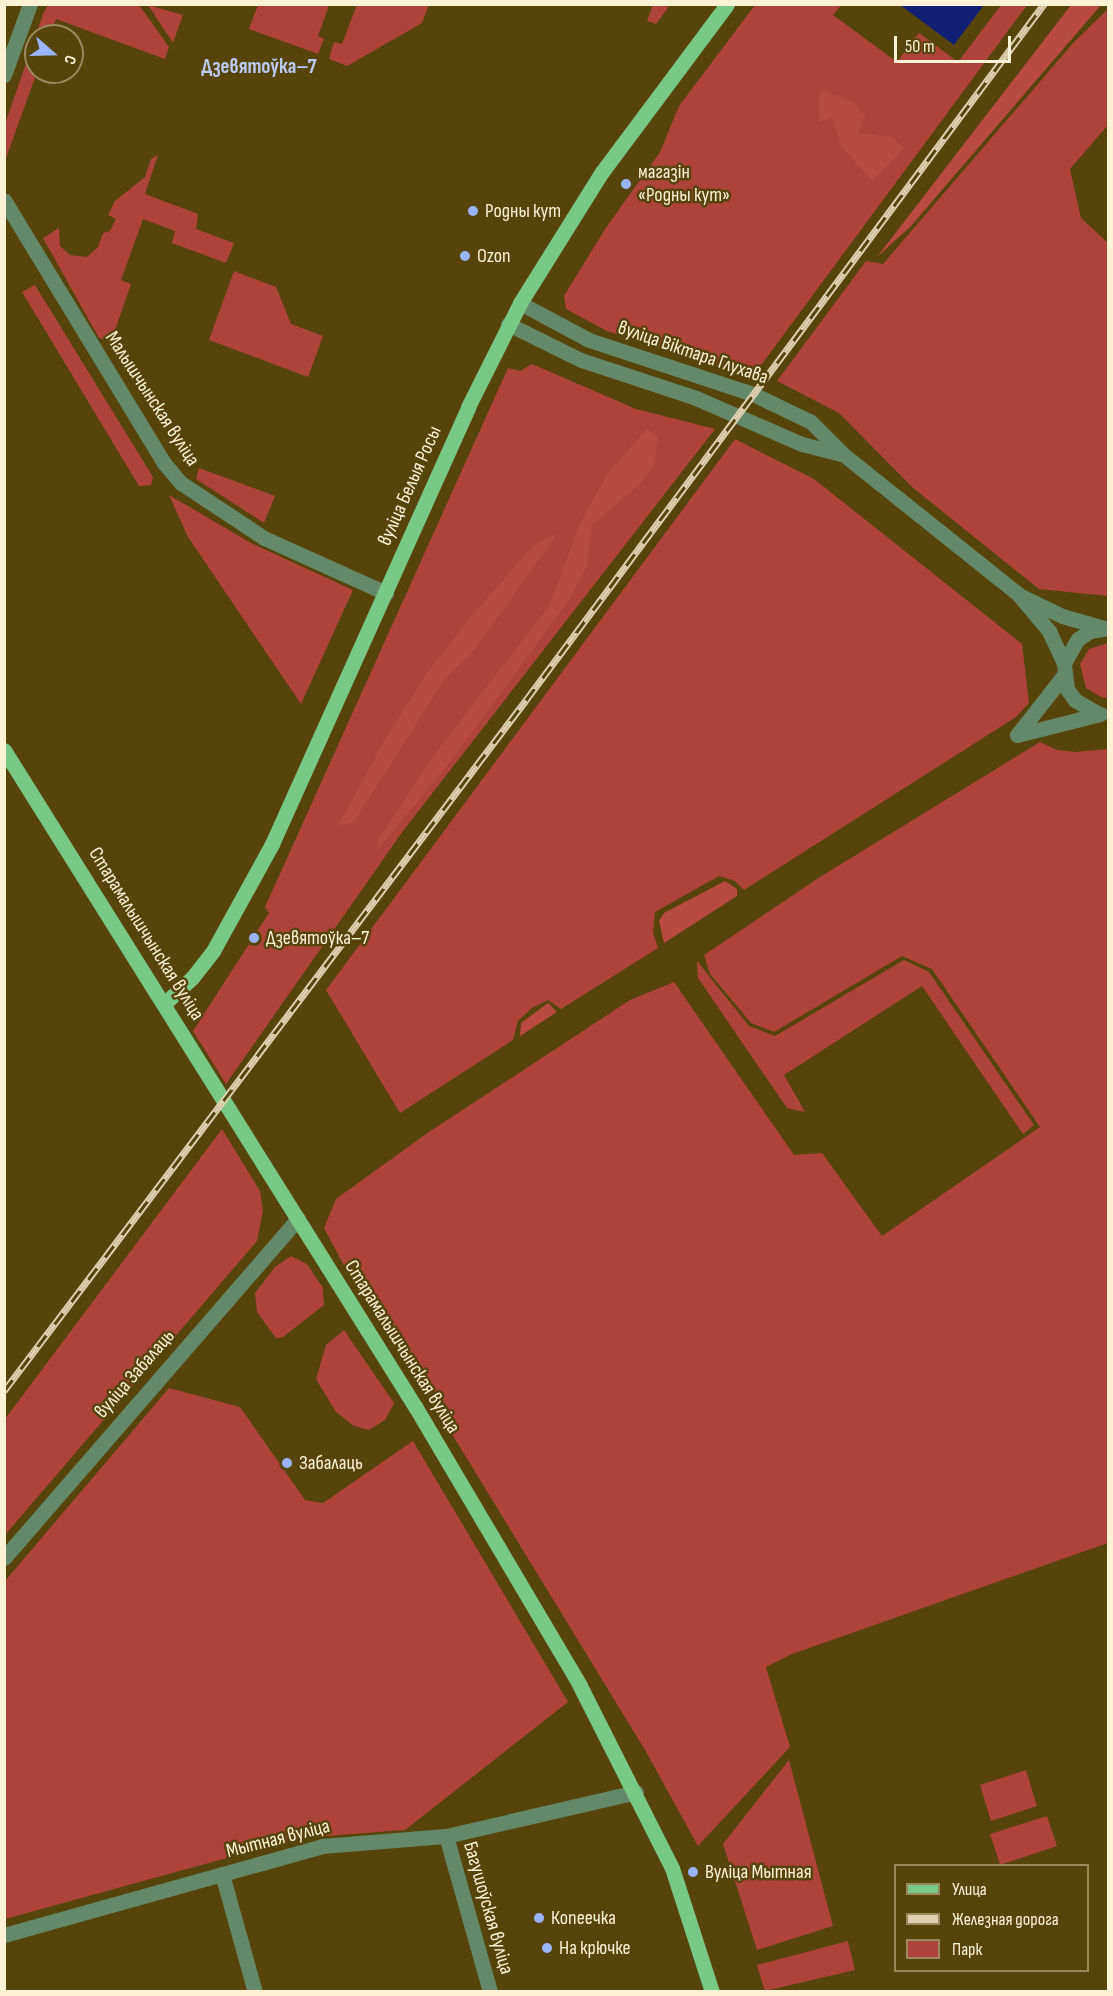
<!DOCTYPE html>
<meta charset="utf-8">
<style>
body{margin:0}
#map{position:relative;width:1113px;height:1996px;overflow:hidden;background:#57440b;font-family:"Sofia Sans Condensed",sans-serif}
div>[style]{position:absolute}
.green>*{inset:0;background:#ae4339}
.forest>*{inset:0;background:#b94a40}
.water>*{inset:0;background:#122075}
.minor>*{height:15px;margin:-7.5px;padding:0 7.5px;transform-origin:7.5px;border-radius:7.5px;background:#638968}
.major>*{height:15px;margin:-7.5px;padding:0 7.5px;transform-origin:7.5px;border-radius:7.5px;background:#79c986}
.rail>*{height:7px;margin-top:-3.5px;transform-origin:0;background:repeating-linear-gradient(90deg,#57440b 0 14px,#ded0b0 0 28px);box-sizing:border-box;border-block:2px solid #ded0b0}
.dots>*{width:16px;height:16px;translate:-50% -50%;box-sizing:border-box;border:3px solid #57440b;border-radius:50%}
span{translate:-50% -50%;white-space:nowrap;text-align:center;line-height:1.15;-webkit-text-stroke:5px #57440b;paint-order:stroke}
.poi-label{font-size:20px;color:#fdf1d6}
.left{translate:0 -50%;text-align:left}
.street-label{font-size:20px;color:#fdf1d6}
.neighbourhood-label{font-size:21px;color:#bacaf3;font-weight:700}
.frame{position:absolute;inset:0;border:6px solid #fdf1d6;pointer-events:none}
.legend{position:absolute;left:894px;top:1864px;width:195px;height:108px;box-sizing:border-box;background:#57440b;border:2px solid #99895c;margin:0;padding:8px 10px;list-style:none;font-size:18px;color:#fdf1d6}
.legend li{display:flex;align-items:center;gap:12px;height:30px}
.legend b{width:30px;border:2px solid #99895c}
.north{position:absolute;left:24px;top:24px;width:60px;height:60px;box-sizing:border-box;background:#57440b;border:2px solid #99895c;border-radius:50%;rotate:110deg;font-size:16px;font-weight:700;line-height:24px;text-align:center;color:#fdf1d6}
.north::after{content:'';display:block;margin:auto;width:21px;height:27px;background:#9ab5fd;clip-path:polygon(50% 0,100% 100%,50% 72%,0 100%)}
.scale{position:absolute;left:894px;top:36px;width:117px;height:27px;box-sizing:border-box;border:3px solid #fdf1d6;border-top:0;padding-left:8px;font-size:18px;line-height:21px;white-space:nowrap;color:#fdf1d6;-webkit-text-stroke:4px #57440b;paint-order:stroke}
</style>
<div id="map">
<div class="green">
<div style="clip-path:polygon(48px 5px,139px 5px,169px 47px,165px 59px,56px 19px,50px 36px,36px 36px,37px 72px,5px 161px,5px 124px,43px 14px)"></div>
<div style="clip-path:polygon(148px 5px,183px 15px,173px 43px)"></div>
<div style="clip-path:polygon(258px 5px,329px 5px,318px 36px,324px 39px,318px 54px,249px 29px)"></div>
<div style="clip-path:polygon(357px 5px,357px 4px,429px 5px,422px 23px,347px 66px,329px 59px,334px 42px,342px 44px)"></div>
<div style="clip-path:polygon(653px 5px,670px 5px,656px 24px,647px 21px)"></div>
<div style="clip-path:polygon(755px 5px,841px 5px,833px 15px,897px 62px,919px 33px,958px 62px,1001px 5px,1027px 5px,759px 368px,749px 374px,607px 331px,566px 309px,564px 296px,605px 229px,660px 152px,679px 106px)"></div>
<div style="clip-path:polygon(1108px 9px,1108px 125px,1070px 169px,1081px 218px,1108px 243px,1108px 596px,1039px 589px,912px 487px,839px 413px,777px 381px,866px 261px,883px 264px,1074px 42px)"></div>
<div style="clip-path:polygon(158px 155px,145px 194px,198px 214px,196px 229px,234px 243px,226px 263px,172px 243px,175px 231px,143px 219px,121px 280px,131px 284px,111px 342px,99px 338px,43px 238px,59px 228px,60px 246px,70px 255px,87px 257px,98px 247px,103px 233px,110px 231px,116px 219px,108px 215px,115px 201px,145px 177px,151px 159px)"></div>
<div style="clip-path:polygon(234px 271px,276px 287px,291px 324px,323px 336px,308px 377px,209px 340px)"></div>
<div style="clip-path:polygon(35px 285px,153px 477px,151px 485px,139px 486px,22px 292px)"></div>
<div style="clip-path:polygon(532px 364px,636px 409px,715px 429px,403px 831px,226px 1084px,193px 1031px,269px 913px,265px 907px,508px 368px,520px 371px)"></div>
<div style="clip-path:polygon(735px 439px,814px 479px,1022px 644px,1029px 703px,1016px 717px,744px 890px,735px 881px,719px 876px,655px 912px,653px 932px,658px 948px,561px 1009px,548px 1000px,532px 1008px,518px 1021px,513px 1040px,400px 1113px,326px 990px)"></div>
<div style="clip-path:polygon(199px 468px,275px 496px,264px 523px,196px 479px)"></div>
<div style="clip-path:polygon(169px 495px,251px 543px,353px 590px,301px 704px,188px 537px)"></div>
<div style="clip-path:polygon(1108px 643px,1108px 698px,1101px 697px,1086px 688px,1080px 664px,1089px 649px)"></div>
<div style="clip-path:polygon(1040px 742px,1057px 750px,1075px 752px,1108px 749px,1108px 1543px,792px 1654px,766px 1667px,790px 1747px,698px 1846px,645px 1750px,422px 1385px,349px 1275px,324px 1228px,336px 1199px,426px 1134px,630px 1000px,674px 982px,794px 1155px,822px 1153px,882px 1236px,1040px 1127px,932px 969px,902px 956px,774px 1032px,751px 1023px,710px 974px,704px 955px,820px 877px)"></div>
<div style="clip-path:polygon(904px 960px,929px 972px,1034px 1125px,1023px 1134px,922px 986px,784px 1075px,805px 1112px,787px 1108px,698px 978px,697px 961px,749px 1026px,775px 1036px)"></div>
<div style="clip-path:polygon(222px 1129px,260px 1191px,263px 1211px,257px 1241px,5px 1535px,5px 1419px)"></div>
<div style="clip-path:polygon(291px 1256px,307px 1264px,323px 1288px,324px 1305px,283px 1337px,276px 1338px,257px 1312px,255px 1293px,275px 1267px)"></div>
<div style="clip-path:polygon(344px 1330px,394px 1403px,385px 1420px,369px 1430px,354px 1426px,336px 1412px,316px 1379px,326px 1345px)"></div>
<div style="clip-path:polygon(169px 1388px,240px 1407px,305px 1500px,323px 1503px,413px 1441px,568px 1702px,405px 1830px,300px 1838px,5px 1919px,5px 1581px)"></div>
<div style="clip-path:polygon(789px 1760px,833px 1926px,757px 1950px,723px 1844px)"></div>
<div style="clip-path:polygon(1026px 1770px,1037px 1806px,991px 1821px,980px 1785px)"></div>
<div style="clip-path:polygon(1047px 1816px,1057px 1846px,1000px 1865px,990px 1834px)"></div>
<div style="clip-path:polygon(848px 1941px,855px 1970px,765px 1991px,757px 1965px)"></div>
</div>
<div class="forest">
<div style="clip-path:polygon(1071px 5px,1101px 5px,911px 226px,877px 257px)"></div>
<div style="clip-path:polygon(820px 90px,853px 102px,865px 115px,858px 133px,892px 137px,904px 149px,872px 181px,841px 146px,832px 117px,819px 122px)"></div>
<div style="clip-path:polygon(647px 429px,658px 437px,654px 465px,640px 484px,592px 525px,587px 566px,567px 603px,451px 761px,376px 852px,379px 839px,431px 759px,549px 606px,581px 522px,608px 473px)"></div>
<div style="clip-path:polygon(558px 533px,472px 653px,444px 680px,354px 822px,338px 826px,383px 743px,427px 673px,474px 613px,534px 545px)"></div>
<div style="clip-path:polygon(725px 881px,737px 889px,737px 896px,664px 943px,659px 921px,664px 913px)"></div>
<div style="clip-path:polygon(548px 1003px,557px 1012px,520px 1036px,521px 1023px)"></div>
</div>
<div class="water">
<div style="clip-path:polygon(900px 5px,984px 5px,954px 45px)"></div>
</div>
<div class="minor">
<div style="left:4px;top:75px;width:76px;rotate:-69.9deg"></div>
<div style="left:4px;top:200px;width:308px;rotate:58.7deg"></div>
<div style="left:164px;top:463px;width:26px;rotate:50deg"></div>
<div style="left:181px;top:483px;width:100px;rotate:33.5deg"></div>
<div style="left:264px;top:538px;width:134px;rotate:24.3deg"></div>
<div style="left:520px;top:303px;width:78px;rotate:28.2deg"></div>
<div style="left:589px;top:340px;width:173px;rotate:18.2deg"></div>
<div style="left:753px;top:394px;width:64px;rotate:25.8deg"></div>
<div style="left:811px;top:422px;width:47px;rotate:45deg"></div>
<div style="left:844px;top:455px;width:223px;rotate:38.6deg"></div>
<div style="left:1018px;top:594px;width:48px;rotate:50deg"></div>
<div style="left:1049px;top:631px;width:35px;rotate:65deg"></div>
<div style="left:508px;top:324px;width:81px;rotate:26.3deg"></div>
<div style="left:581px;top:360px;width:121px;rotate:18.3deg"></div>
<div style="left:696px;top:398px;width:116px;rotate:23.5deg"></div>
<div style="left:802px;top:444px;width:40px;rotate:14.4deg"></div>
<div style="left:1023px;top:597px;width:43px;rotate:26deg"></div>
<div style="left:1062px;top:616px;width:44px;rotate:15.9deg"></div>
<div style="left:1099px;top:714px;width:28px;rotate:-150deg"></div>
<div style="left:1075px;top:700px;width:14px;rotate:-126deg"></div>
<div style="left:1067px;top:689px;width:26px;rotate:-97deg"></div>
<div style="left:1064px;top:663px;width:28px;rotate:-60deg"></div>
<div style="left:1078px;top:639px;width:14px;rotate:-34deg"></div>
<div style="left:1090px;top:631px;width:18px;rotate:-9deg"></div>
<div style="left:1017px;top:735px;width:86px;rotate:-14.2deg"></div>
<div style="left:1017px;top:735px;width:76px;rotate:-51.9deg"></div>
<div style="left:4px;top:1558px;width:449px;rotate:-49.1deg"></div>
<div style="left:446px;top:1836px;width:162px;rotate:74.2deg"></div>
<div style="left:222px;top:1874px;width:123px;rotate:74.4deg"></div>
<div style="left:4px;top:1935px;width:330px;rotate:-15.6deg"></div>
<div style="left:322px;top:1846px;width:124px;rotate:-4.6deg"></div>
<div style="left:446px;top:1836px;width:195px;rotate:-13deg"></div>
</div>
<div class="major">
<div style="left:4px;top:750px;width:776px;rotate:57.95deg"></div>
<div style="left:416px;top:1408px;width:321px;rotate:59.4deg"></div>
<div style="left:579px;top:1684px;width:206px;rotate:63.2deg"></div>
<div style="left:672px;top:1868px;width:130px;rotate:72.1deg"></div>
<div style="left:165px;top:1003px;width:37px;rotate:-43deg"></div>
<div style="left:192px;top:978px;width:34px;rotate:-52deg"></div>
<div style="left:213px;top:951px;width:122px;rotate:-61.1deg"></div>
<div style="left:272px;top:844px;width:479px;rotate:-65.8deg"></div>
<div style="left:468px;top:407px;width:116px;rotate:-63.4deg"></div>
<div style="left:520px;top:303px;width:155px;rotate:-58deg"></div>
<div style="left:602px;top:172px;width:209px;rotate:-53.3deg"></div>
</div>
<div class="rail">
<div style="left:4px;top:1391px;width:866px;rotate:-52.93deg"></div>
<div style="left:526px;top:700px;width:868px;rotate:-53.34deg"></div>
</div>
<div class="dots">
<div style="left:626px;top:184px;background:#9ab5fd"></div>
<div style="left:473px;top:211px;background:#9ab5fd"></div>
<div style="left:465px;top:256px;background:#9ab5fd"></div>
<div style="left:254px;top:938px;background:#9ab5fd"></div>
<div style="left:287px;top:1463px;background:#9ab5fd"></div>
<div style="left:693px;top:1872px;background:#9ab5fd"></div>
<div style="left:539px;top:1918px;background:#9ab5fd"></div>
<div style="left:547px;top:1948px;background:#9ab5fd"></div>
</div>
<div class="poi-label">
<span class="left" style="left:638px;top:184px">магазін<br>«Родны кут»</span>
<span class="left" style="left:485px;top:211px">Родны кут</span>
<span class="left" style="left:477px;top:256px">Ozon</span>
<span class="left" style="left:266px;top:938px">Дзевятоўка–7</span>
<span class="left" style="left:299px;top:1463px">Забалаць</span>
<span class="left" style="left:705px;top:1872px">Вуліца Мытная</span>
<span class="left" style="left:551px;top:1918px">Копеечка</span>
<span class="left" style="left:559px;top:1948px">На крючке</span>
</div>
<div class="street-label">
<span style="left:693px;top:353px;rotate:19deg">вуліца Віктара Глухава</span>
<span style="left:152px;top:399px;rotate:57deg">Малышчынская вуліца</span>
<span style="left:410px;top:486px;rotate:-66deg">вуліца Белыя Росы</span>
<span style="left:146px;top:934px;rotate:58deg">Старамалышчынская вуліца</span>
<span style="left:402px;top:1347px;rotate:58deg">Старамалышчынская вуліца</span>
<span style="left:135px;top:1374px;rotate:-49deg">вуліца Забалаць</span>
<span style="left:278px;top:1839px;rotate:-14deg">Мытная вуліца</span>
<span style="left:488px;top:1908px;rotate:74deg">Багушоўская вуліца</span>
</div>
<div class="neighbourhood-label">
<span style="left:259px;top:67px">Дзевятоўка–7</span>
</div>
<div class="frame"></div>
<ul class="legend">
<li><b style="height:8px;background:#79c986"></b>Улица</li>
<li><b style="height:8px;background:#ded0b0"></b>Железная дорога</li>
<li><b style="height:16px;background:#ae4339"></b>Парк</li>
</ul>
<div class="north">С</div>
<div class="scale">50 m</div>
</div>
